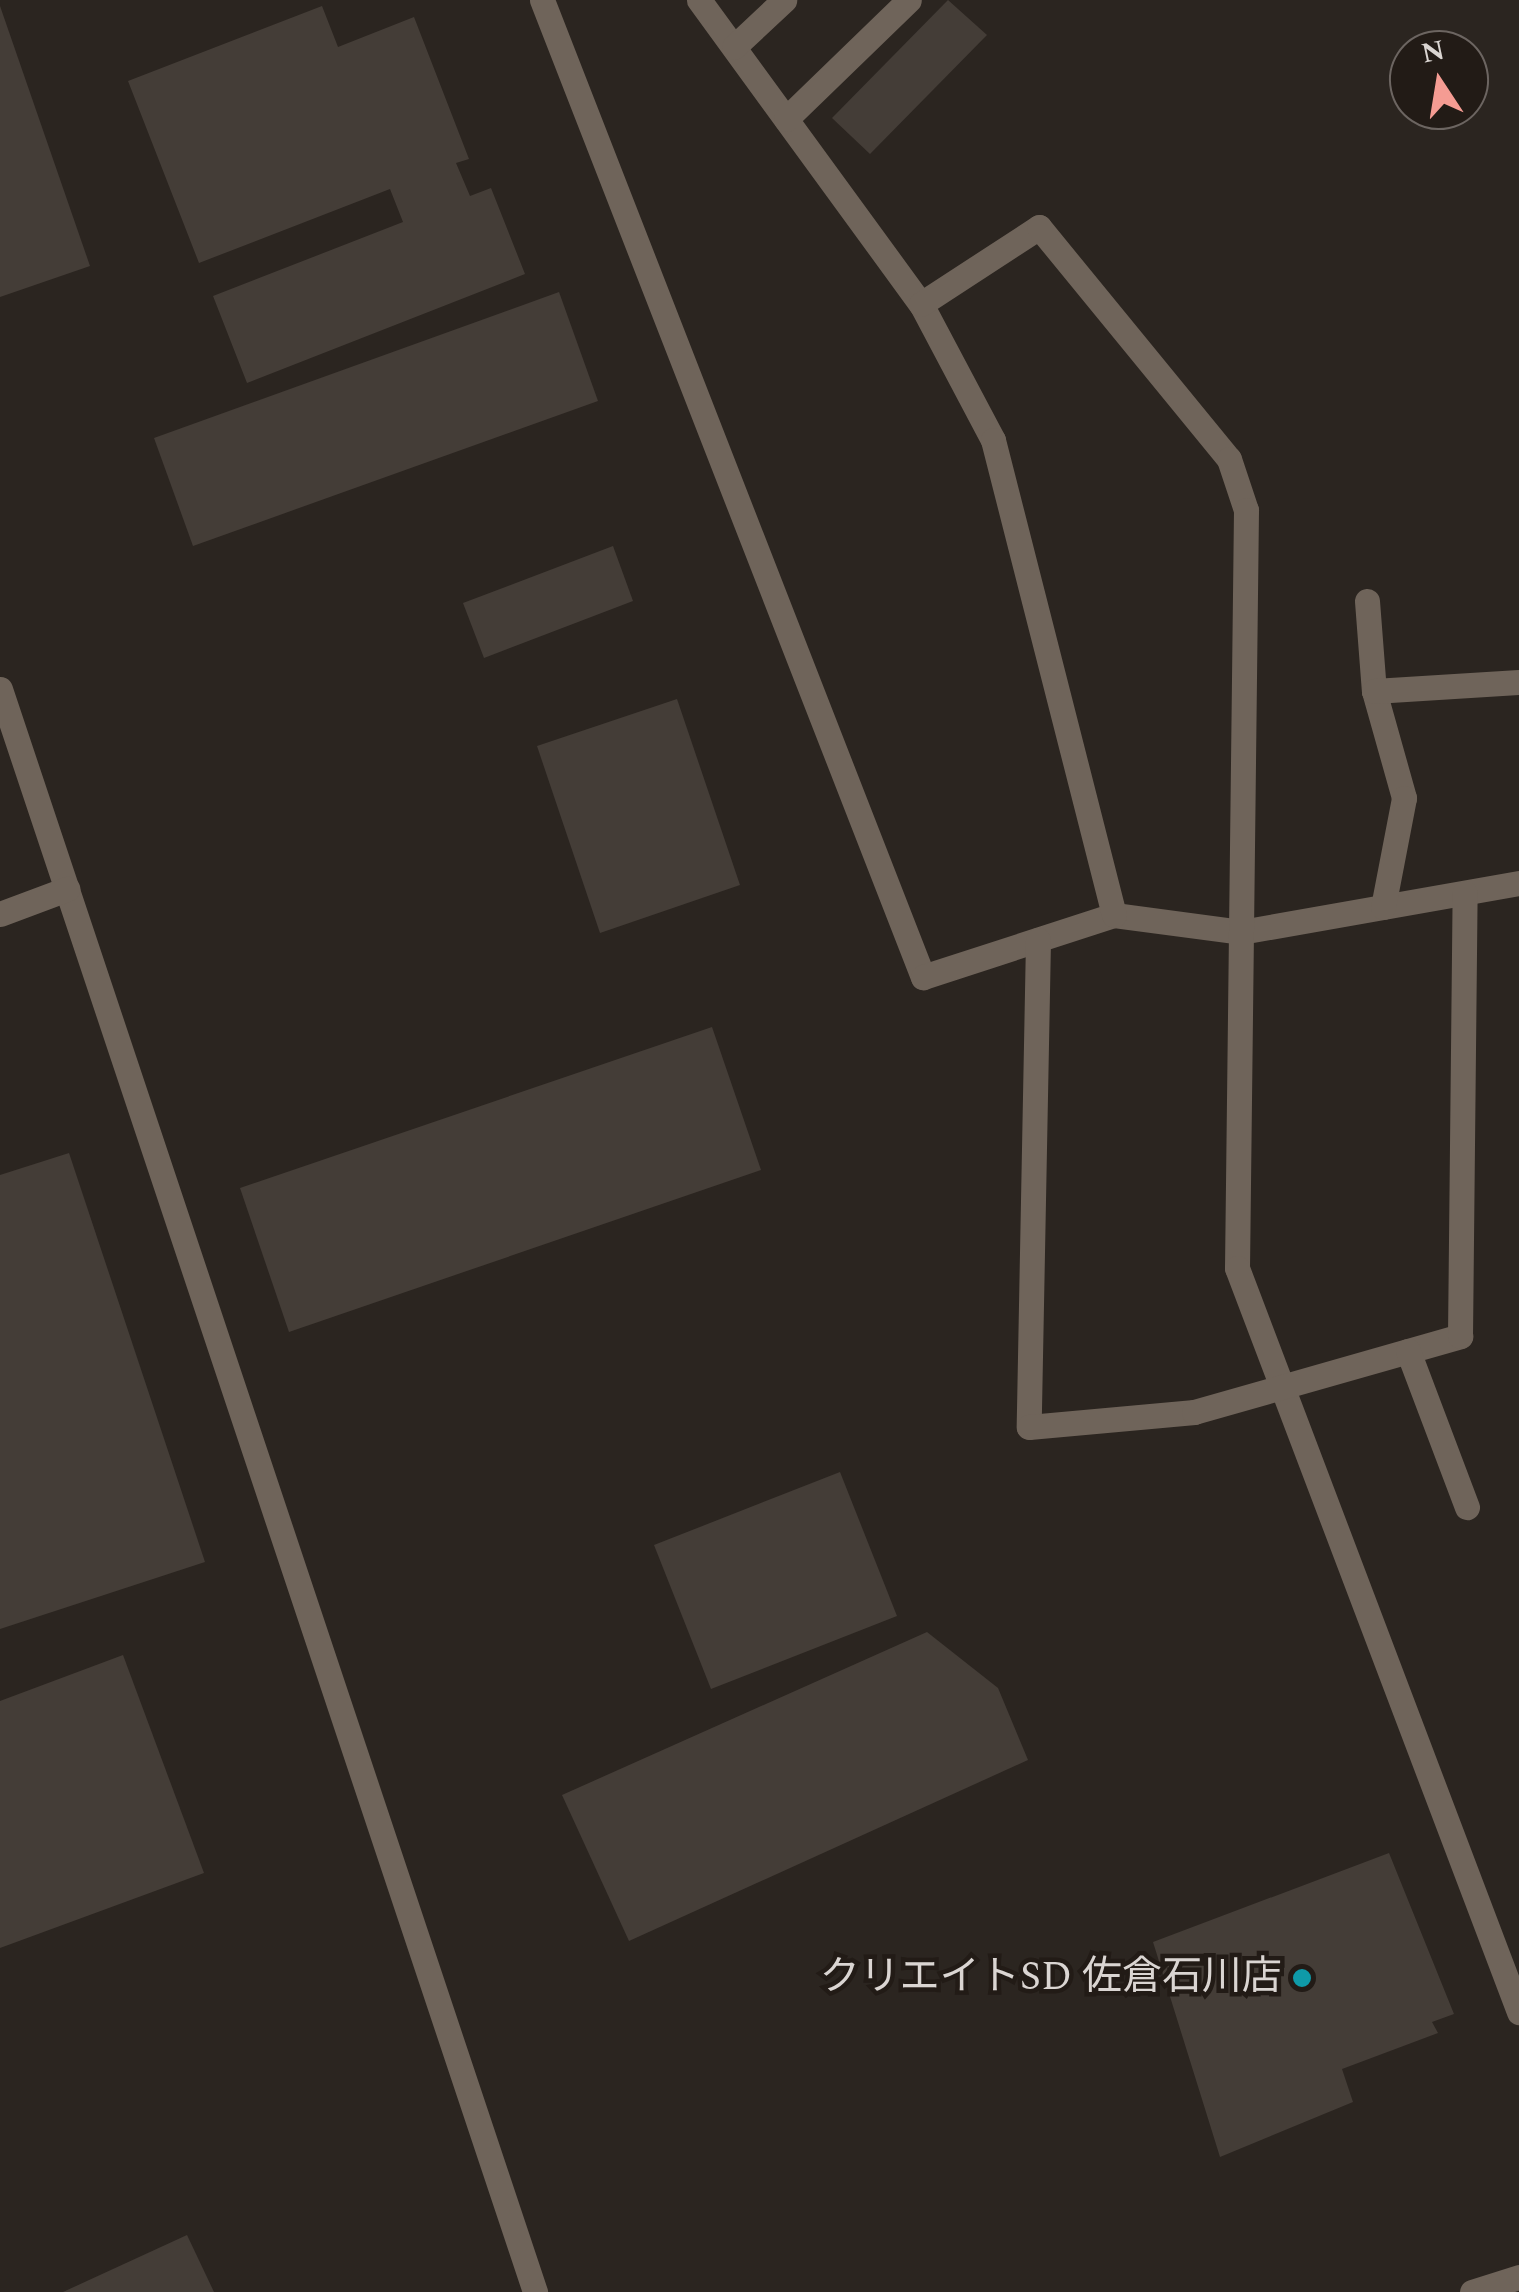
<!DOCTYPE html>
<meta charset="utf-8">
<style>
body{margin:0}
#map{position:relative;width:1519px;height:2292px;overflow:hidden;background:#2b2520;font-family:Spectral,"Noto Sans JP",serif}
div>[style]{position:absolute}
.building>*{inset:0;background:#443d37}
.minor>*{height:25px;margin:-12.5px;padding:0 12.5px;transform-origin:12.5px;border-radius:12.5px;background:#6f645a}
.dots>*{width:28px;height:28px;translate:-50% -50%;box-sizing:border-box;border:5px solid #221b16;border-radius:50%}
span{translate:-50% -50%;white-space:nowrap;text-align:center;line-height:1.15;-webkit-text-stroke:9px #221b16;paint-order:stroke}
.poi-label{font-size:40px;color:#dad5d2}
.right{translate:-100% -50%;text-align:right}
.north{position:absolute;left:1389px;top:30px;width:100px;height:100px;box-sizing:border-box;background:#221b16;border:2px solid #6c6561;border-radius:50%;rotate:348deg;font-size:28px;font-weight:700;line-height:40px;text-align:center;color:#dad5d2}
.north::after{content:'';display:block;margin:auto;width:35px;height:45px;background:#f59c93;clip-path:polygon(50% 0,100% 100%,50% 72%,0 100%)}
</style>
<div id="map">
<div class="building">
<div style="clip-path:polygon(948px 0,987px 35px,870px 154px,832px 118px)"></div>
<div style="clip-path:polygon(0 6px,90px 266px,0 297px)"></div>
<div style="clip-path:polygon(322px 6px,338px 47px,414px 17px,469px 159px,456px 163px,470px 196px,491px 188px,525px 274px,247px 383px,213px 296px,403px 222px,390px 189px,199px 263px,128px 81px)"></div>
<div style="clip-path:polygon(559px 292px,598px 401px,193px 546px,154px 438px)"></div>
<div style="clip-path:polygon(613px 546px,633px 601px,484px 658px,463px 603px)"></div>
<div style="clip-path:polygon(677px 699px,740px 885px,600px 933px,537px 746px)"></div>
<div style="clip-path:polygon(712px 1027px,761px 1170px,289px 1332px,240px 1188px)"></div>
<div style="clip-path:polygon(69px 1153px,205px 1562px,0 1629px,0 1175px)"></div>
<div style="clip-path:polygon(840px 1472px,897px 1616px,711px 1689px,654px 1545px)"></div>
<div style="clip-path:polygon(927px 1632px,998px 1688px,1028px 1760px,629px 1941px,562px 1795px)"></div>
<div style="clip-path:polygon(123px 1655px,204px 1873px,0 1948px,0 1701px)"></div>
<div style="clip-path:polygon(1389px 1853px,1454px 2014px,1432px 2022px,1438px 2033px,1342px 2069px,1353px 2102px,1220px 2157px,1153px 1942px)"></div>
<div style="clip-path:polygon(187px 2235px,214px 2292px,63px 2292px)"></div>
</div>
<div class="minor">
<div style="left:542px;top:0;width:1049px;rotate:68.7deg"></div>
<div style="left:923px;top:977px;width:201px;rotate:-18deg"></div>
<div style="left:1114px;top:915px;width:128px;rotate:7.6deg"></div>
<div style="left:1241px;top:932px;width:282px;rotate:-10deg"></div>
<div style="left:699px;top:0;width:376px;rotate:53.9deg"></div>
<div style="left:921px;top:304px;width:154px;rotate:62.1deg"></div>
<div style="left:993px;top:440px;width:490px;rotate:75.7deg"></div>
<div style="left:734px;top:47px;width:69px;rotate:-43.2deg"></div>
<div style="left:786px;top:119px;width:171px;rotate:-44.1deg"></div>
<div style="left:921px;top:304px;width:141px;rotate:-33.1deg"></div>
<div style="left:1039px;top:227px;width:300px;rotate:50.7deg"></div>
<div style="left:1229px;top:459px;width:54px;rotate:71.6deg"></div>
<div style="left:1246px;top:510px;width:758px;rotate:90.68deg"></div>
<div style="left:1237px;top:1268px;width:796px;rotate:69.24deg"></div>
<div style="left:1367px;top:601px;width:90px;rotate:85.6deg"></div>
<div style="left:1374px;top:691px;width:111px;rotate:74.3deg"></div>
<div style="left:1404px;top:798px;width:111px;rotate:100.9deg"></div>
<div style="left:0;top:689px;width:1690px;rotate:71.54deg"></div>
<div style="left:1374px;top:691px;width:145px;rotate:-3.6deg"></div>
<div style="left:0;top:914px;width:72px;rotate:-20.5deg"></div>
<div style="left:1038px;top:940px;width:487px;rotate:91.1deg"></div>
<div style="left:1029px;top:1427px;width:166px;rotate:-5.2deg"></div>
<div style="left:1194px;top:1412px;width:277px;rotate:-15.9deg"></div>
<div style="left:1460px;top:1336px;width:443px;rotate:-89.4deg"></div>
<div style="left:1408px;top:1351px;width:167px;rotate:69.3deg"></div>
<div style="left:1472px;top:2292px;width:49px;rotate:-17.7deg"></div>
</div>
<div class="dots">
<div style="left:1302px;top:1978px;background:#0f9aa8"></div>
</div>
<div class="poi-label">
<span class="right" style="left:1282px;top:1978px">クリエイトSD 佐倉石川店</span>
</div>
<div class="north">N</div>
</div>
